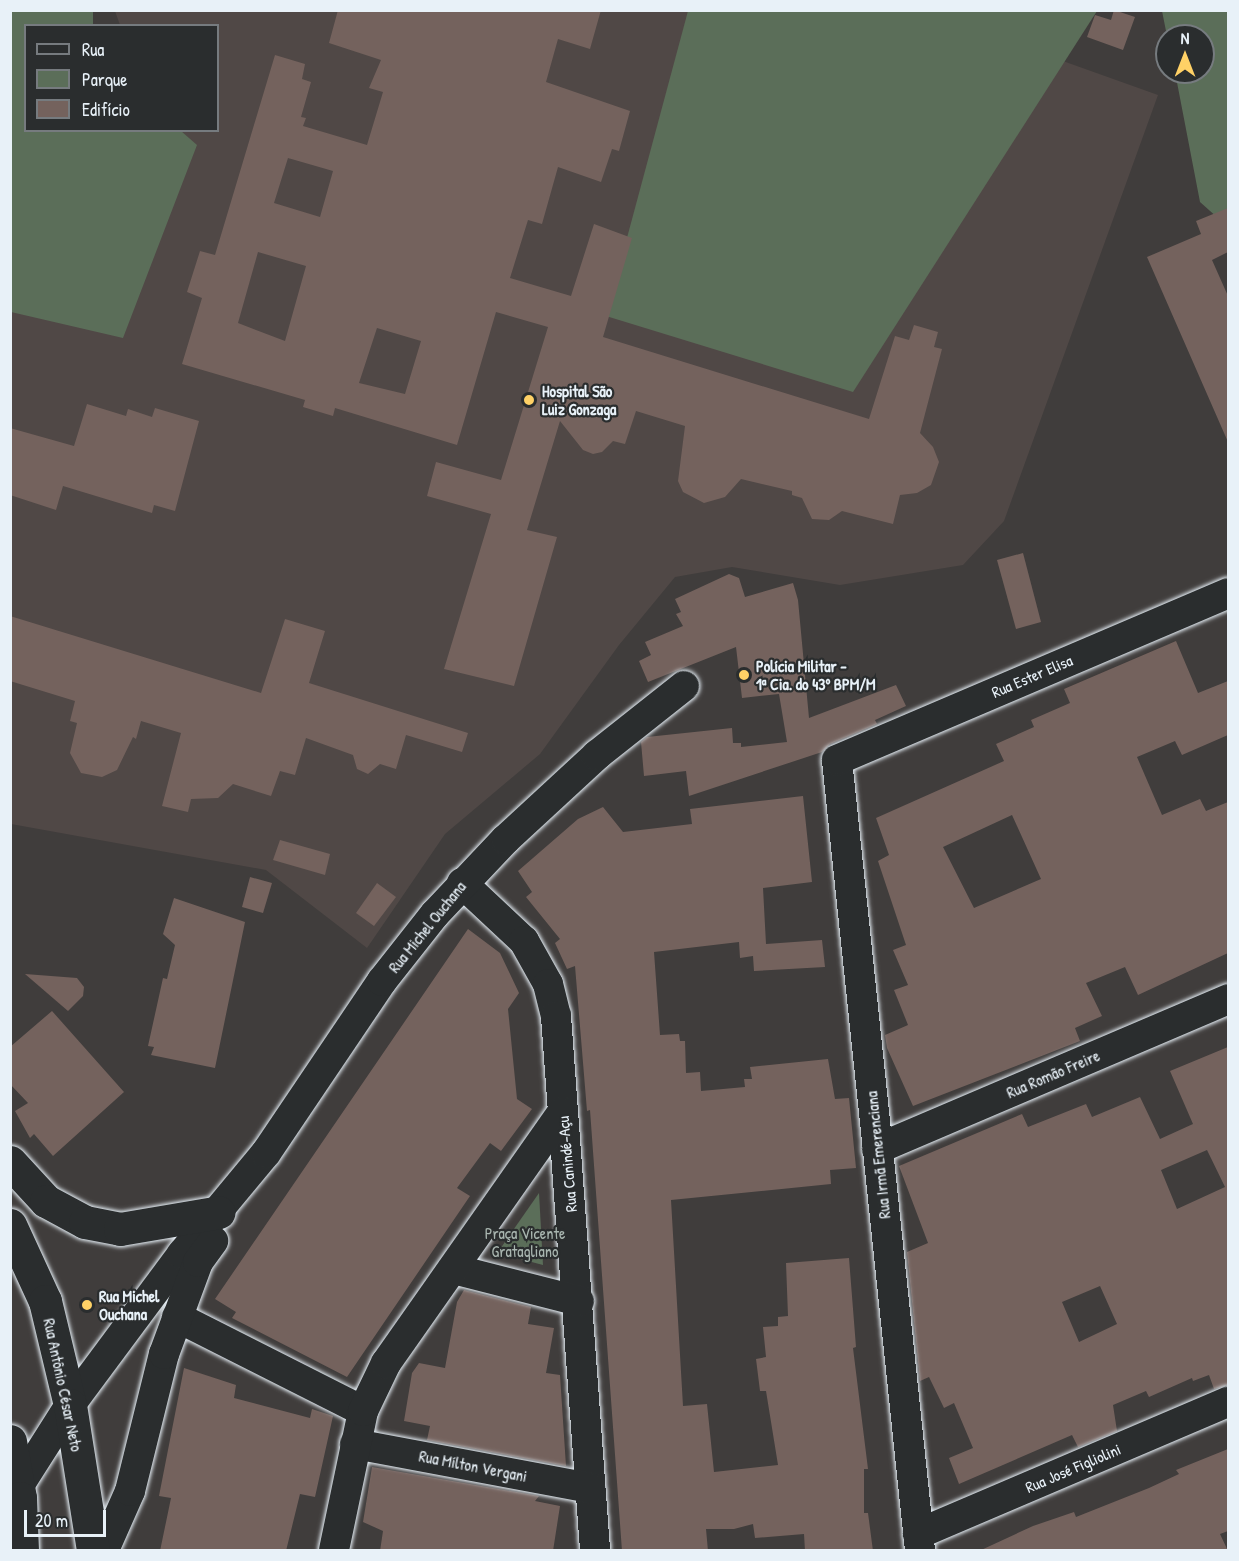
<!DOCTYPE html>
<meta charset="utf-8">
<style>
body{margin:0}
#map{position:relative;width:1239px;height:1561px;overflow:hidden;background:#403d3c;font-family:"Patrick Hand",sans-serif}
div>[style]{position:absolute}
.built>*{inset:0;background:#504846}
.green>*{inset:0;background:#5b6e59}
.building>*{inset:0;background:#74625d}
.roads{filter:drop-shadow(0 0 2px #e8f1f8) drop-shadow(0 0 2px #e8f1f8)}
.street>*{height:30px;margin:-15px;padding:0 15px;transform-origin:15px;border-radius:15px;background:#2a2d2e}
.secondary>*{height:33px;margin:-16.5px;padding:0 16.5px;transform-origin:16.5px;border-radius:16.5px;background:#2a2d2e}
.dots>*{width:16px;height:16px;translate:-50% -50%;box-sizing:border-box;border:3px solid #2a2d2e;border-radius:50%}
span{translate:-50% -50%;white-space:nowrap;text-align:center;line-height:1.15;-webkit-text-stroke:4.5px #2a2d2e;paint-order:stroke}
.poi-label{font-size:16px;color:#e8f1f8;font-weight:700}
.left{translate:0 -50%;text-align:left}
.street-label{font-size:16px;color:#e8f1f8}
.park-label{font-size:16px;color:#a9b6b0}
.frame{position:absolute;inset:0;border:12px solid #e8f1f8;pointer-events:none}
.legend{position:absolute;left:24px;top:24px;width:195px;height:108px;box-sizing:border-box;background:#2a2d2e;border:2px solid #767b7f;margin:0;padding:8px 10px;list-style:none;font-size:18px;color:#e8f1f8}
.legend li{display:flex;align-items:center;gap:12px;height:30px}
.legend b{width:30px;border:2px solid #767b7f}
.north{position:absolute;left:1155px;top:24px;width:60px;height:60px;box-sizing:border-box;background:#2a2d2e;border:2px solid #767b7f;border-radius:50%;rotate:0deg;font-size:16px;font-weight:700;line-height:24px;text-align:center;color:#e8f1f8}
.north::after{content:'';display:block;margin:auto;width:21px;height:27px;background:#ffd166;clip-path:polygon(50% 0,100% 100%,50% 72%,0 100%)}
.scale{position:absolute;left:24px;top:1510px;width:82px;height:27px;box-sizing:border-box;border:3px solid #e8f1f8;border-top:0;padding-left:8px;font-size:18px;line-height:21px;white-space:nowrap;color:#e8f1f8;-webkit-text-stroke:4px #2a2d2e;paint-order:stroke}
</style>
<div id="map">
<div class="built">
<div style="clip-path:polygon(115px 11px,923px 11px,1158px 95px,1004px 521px,963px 565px,840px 585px,732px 567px,675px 577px,619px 645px,540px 754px,445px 834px,367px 948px,266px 870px,11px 824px,10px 268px,122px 131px,218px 130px,218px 26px,120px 25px)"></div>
</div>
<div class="green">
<div style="clip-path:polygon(11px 10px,93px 11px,93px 25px,26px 26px,26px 130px,181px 131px,197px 145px,123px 338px,11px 312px)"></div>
<div style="clip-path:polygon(688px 11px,1097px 11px,853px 392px,606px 316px)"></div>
<div style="clip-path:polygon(1162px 11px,1228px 11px,1228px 227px,1200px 202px,1175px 72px,1203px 72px,1203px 36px,1167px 36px)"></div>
<div style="clip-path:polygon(539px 1193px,543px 1265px,498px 1253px,498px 1252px)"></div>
</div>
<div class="building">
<div style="clip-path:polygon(evenodd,338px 10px,601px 10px,590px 49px,558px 39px,546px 82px,630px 111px,619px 151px,612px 149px,601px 182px,558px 167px,542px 224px,528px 220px,510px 278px,571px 296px,594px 224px,632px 238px,603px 337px,869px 419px,895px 336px,909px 340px,914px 325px,938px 332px,934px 347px,942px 349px,920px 433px,933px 447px,939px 462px,931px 485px,917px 493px,900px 495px,893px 524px,842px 511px,829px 520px,812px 519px,802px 498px,792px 495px,792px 491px,741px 479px,725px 497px,704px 503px,683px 492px,678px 481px,685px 426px,636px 411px,625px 444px,613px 441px,602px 452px,593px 454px,583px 450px,560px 421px,527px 530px,557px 537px,514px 686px,444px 669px,491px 514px,427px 496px,436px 462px,501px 480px,548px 327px,496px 312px,457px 445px,335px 408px,333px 416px,303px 407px,305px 400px,182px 364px,202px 298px,187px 292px,200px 251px,215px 255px,275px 55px,305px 64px,302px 79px,311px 82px,301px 117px,306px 118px,303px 126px,367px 145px,383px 92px,369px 88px,381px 60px,329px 43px,338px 10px,288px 158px,333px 171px,320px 217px,274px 203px,288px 158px,338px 10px,258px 252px,306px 266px,285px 341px,238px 323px,258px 252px,338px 10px,377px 328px,421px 341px,405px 394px,359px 383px,377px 328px)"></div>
<div style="clip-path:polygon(1114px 10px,1135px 17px,1123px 50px,1087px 37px,1095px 15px,1111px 20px)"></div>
<div style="clip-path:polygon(1228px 208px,1228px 252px,1212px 260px,1228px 296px,1228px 442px,1147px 257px,1201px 234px,1196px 221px)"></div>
<div style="clip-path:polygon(87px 404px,126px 416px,128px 409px,152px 417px,155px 408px,199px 421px,175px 511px,154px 505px,152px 513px,63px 486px,56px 510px,10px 495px,10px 428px,74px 446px)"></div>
<div style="clip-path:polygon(1023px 553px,1041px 622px,1016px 629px,997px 560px)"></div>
<div style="clip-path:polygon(729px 574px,739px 578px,745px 597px,793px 583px,798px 600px,809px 718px,896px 685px,906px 706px,875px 720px,877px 724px,830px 744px,822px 752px,689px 796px,686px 771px,644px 776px,641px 742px,647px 737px,732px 728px,733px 743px,741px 743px,741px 747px,787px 742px,779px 694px,742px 698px,736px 647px,648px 682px,639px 661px,651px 655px,645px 642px,683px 626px,676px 614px,681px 612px,675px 599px)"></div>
<div style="clip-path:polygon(10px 616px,261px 693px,285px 619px,325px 631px,309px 683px,468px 733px,462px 752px,406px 735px,396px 769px,380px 764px,368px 774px,357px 769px,353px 755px,306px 738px,295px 775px,280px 771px,271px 796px,233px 784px,218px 798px,191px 799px,188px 812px,162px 806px,181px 733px,141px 721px,136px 739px,133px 737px,117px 770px,102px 777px,81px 773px,70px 753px,77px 723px,70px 721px,75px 701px,10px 681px)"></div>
<div style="clip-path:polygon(evenodd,1176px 641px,1198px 693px,1228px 681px,1228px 735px,1182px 755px,1175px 741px,1137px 757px,1162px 815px,1200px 799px,1206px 811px,1228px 802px,1228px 953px,1138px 995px,1125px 967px,1086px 983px,1102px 1016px,1075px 1028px,1080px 1041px,913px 1106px,887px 1048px,885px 1035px,908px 1025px,894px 990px,908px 985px,893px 950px,906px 945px,878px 861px,889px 855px,876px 818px,1004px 761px,996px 744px,1034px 727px,1031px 720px,1070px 703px,1064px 689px,1176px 641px,1012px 815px,1041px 879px,974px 908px,943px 847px,1012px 815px)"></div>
<div style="clip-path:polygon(803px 796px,812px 882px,763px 888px,766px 944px,822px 940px,825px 967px,754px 971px,753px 956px,740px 958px,739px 942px,654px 952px,660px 1035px,679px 1034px,680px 1041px,685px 1041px,686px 1073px,700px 1072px,701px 1091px,745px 1087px,744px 1079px,752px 1079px,750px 1067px,828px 1059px,835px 1099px,849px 1098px,856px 1168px,830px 1170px,831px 1184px,671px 1200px,683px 1406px,707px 1404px,714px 1472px,778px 1465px,766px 1391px,760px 1391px,756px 1359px,766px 1357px,763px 1327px,778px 1326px,778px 1317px,788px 1316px,786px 1263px,849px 1258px,856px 1347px,853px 1348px,868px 1469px,864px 1469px,864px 1513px,868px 1513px,873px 1551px,805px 1551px,804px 1534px,755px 1538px,753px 1524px,734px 1529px,706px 1529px,708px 1551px,622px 1551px,590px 1110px,587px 1111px,575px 966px,567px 969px,555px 943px,560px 939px,526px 897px,532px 892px,518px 871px,578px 819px,603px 807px,623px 832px,692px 824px,690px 809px)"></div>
<div style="clip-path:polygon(280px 840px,330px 854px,325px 875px,273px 860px)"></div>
<div style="clip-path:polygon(250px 877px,272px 883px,263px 913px,242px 907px)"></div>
<div style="clip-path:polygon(377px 883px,396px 897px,374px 926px,356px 913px)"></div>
<div style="clip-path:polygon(174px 898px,245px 922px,215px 1068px,151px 1055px,154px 1047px,148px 1046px,163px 978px,167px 979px,175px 945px,163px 934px)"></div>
<div style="clip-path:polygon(468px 929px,500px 953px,519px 993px,508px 1009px,517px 1099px,532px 1109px,501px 1151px,490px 1143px,457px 1188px,470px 1196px,347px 1377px,232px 1318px,236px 1312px,215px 1299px)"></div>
<div style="clip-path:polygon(25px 974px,77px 978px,84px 987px,83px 996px,68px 1011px)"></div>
<div style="clip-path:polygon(52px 1011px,124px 1092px,53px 1156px,34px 1134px,30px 1138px,15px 1111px,28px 1103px,10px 1084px,10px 1047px)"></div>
<div style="clip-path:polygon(evenodd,1228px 1047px,1228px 1385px,1214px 1389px,1209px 1375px,1193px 1381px,1192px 1378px,1149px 1397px,1146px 1391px,1113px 1405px,1117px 1431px,1078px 1447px,1072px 1435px,959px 1484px,949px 1458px,973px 1448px,954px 1403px,944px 1408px,929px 1377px,920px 1381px,907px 1252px,928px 1243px,899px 1166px,1022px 1114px,1028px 1127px,1086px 1104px,1092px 1117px,1140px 1097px,1160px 1139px,1193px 1124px,1170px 1071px,1228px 1047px,1207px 1150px,1225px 1187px,1177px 1209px,1161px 1170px,1207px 1150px,1228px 1047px,1100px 1286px,1117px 1324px,1079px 1342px,1062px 1302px,1100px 1286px)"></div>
<div style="clip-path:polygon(464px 1290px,531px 1307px,528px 1324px,554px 1328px,546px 1373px,560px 1375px,566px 1466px,427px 1440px,430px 1426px,404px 1421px,412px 1373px,419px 1363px,445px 1368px,457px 1302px)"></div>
<div style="clip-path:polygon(184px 1368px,236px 1385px,234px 1398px,310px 1418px,312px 1409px,333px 1416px,315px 1497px,300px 1494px,286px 1551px,160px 1551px,171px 1498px,159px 1496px)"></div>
<div style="clip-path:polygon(1228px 1449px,1228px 1531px,1220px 1534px,1228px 1551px,979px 1551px,1033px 1526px,1074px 1512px,1076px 1517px,1149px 1488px,1179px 1474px,1176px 1470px)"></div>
<div style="clip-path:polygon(372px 1467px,539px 1496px,535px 1501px,560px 1506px,553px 1551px,380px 1551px,383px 1531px,363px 1522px)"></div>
</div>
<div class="roads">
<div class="street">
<div style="left:462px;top:883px;width:85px;rotate:43.1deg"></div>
<div style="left:524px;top:941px;width:49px;rotate:60.8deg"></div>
<div style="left:548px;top:984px;width:33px;rotate:76deg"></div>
<div style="left:556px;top:1016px;width:535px;rotate:85.82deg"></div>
<div style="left:877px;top:1149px;width:382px;rotate:-23.1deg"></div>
<div style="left:453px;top:1269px;width:130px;rotate:14.3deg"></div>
<div style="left:177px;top:1317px;width:208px;rotate:26.8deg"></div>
<div style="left:355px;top:1444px;width:239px;rotate:10.6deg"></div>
<div style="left:10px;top:1487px;width:8px"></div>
<div style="left:18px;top:1487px;width:97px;rotate:-57.6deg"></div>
<div style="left:70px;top:1405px;width:188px;rotate:-53.4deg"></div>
<div style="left:182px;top:1254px;width:131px;rotate:-50.3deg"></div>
<div style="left:266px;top:1153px;width:207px;rotate:-56deg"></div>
<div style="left:382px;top:981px;width:85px;rotate:-51.7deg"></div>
<div style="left:435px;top:914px;width:103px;rotate:-46.6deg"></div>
<div style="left:506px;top:839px;width:124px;rotate:-42.7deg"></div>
<div style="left:597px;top:755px;width:111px;rotate:-38.4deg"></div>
<div style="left:918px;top:1534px;width:337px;rotate:-23.1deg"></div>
<div style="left:104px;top:1550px;width:64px;rotate:-66.2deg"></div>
<div style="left:130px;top:1491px;width:141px;rotate:-76.1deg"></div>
<div style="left:164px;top:1354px;width:98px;rotate:-69.7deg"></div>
<div style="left:198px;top:1262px;width:26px;rotate:-54deg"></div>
<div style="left:334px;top:1550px;width:142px;rotate:-78.2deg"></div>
<div style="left:363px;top:1411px;width:53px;rotate:-64.4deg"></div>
<div style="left:386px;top:1363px;width:306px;rotate:-54.9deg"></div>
<div style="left:920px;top:1550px;width:794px;rotate:-96deg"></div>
<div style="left:837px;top:760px;width:425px;rotate:-23.1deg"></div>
</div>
<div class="secondary">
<div style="left:10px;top:1162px;width:53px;rotate:47.3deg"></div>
<div style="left:46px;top:1201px;width:44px;rotate:28.3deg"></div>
<div style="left:85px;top:1222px;width:36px;rotate:11deg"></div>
<div style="left:120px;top:1229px;width:100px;rotate:-9.7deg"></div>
<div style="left:10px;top:1225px;width:84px;rotate:65.3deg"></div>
<div style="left:45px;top:1301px;width:107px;rotate:76.5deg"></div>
<div style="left:70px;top:1405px;width:147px;rotate:81deg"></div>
<div style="left:10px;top:1441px;width:58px;rotate:80deg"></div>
<div style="left:20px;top:1498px;width:52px;rotate:87.8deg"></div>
</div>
</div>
<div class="dots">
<div style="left:529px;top:400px;background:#ffd166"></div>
<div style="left:744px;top:675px;background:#ffd166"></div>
<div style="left:87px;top:1305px;background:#ffd166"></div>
</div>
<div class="poi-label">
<span class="left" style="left:542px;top:400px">Hospital São<br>Luiz Gonzaga</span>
<span class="left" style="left:756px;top:675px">Polícia Militar -<br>1ª Cia. do 43º BPM/M</span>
<span class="left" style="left:99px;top:1305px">Rua Michel<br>Ouchana</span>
</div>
<div class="street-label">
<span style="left:1032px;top:676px;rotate:-23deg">Rua Ester Elisa</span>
<span style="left:427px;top:927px;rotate:-51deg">Rua Michel Ouchana</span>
<span style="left:1053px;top:1074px;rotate:-23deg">Rua Romão Freire</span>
<span style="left:878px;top:1155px;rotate:-96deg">Rua Irmã Emerenciana</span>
<span style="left:567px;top:1164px;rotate:-95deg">Rua Canindé-Açu</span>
<span style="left:63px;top:1385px;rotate:78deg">Rua Antônio César Neto</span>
<span style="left:473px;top:1466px;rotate:11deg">Rua Mílton Vergani</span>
<span style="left:1073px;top:1468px;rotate:-23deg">Rua José Figliolini</span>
</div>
<div class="park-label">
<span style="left:525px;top:1242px">Praça Vicente<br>Gratagliano</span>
</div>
<div class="frame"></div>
<ul class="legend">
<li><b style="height:8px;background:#2a2d2e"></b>Rua</li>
<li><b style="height:16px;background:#5b6e59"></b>Parque</li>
<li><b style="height:16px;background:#74625d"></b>Edifício</li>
</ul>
<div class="north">N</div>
<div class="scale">20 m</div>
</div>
